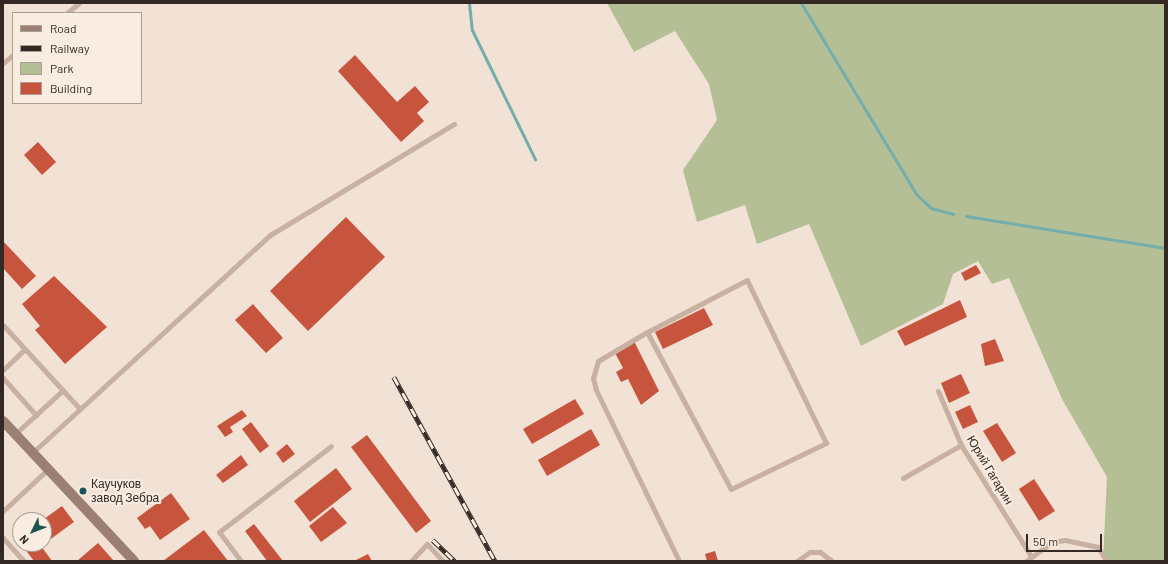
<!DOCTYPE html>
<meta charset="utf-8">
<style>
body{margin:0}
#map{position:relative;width:1168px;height:564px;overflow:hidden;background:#f1e2d5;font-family:Barlow,sans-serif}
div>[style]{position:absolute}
.green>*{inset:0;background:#b4bf96}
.stream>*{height:3px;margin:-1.5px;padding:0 1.5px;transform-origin:1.5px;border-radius:1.5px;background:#74aeac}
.building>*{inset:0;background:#c7553d}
.lane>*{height:5px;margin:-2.5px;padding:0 2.5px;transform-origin:2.5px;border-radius:2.5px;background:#c8b1a2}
.secondary>*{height:10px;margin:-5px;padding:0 5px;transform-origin:5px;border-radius:5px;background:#9c7f73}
.rail>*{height:4.5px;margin-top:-2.25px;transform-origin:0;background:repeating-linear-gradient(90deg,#f9ece1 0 9px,#332824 0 18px);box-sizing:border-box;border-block:1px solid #332824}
.dots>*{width:11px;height:11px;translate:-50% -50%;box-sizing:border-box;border:2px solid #f9ece1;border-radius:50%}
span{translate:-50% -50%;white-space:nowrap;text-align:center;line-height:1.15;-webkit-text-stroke:4px #f9ece1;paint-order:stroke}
.street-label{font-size:12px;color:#332824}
.poi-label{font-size:12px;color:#332824}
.left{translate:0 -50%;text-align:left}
.frame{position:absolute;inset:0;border:4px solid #332824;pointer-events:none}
.legend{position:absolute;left:12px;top:12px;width:130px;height:92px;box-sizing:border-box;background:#f9ece1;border:1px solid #aa9e95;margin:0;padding:5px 7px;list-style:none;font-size:12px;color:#332824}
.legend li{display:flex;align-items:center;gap:8px;height:20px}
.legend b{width:20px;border:1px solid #aa9e95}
.north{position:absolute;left:12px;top:512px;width:40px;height:40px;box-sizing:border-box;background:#f9ece1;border:1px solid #aa9e95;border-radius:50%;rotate:227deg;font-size:11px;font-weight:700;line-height:16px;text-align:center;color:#332824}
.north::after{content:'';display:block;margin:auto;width:14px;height:18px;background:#1a5454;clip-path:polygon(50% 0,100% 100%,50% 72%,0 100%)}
.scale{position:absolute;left:1026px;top:534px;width:76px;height:18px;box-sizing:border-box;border:2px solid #332824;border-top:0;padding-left:5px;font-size:12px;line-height:14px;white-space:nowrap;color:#332824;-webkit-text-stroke:3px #f9ece1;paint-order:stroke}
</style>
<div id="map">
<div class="green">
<div style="clip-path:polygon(607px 3px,1165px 3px,1165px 561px,1103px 561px,1107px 477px,1062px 399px,1009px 278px,992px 284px,978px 261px,953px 274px,943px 304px,861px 346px,809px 224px,757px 244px,745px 205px,697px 222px,683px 170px,717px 120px,709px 84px,675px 31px,634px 52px)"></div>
</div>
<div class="stream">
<div style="left:469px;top:3px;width:27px;rotate:84deg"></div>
<div style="left:472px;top:30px;width:144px;rotate:64deg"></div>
<div style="left:801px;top:3px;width:224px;rotate:58.9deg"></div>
<div style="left:917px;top:195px;width:19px;rotate:43deg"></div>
<div style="left:931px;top:208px;width:23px;rotate:15deg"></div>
<div style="left:966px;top:216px;width:202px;rotate:9.1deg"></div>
</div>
<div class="building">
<div style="clip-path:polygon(355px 55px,397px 102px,415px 86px,429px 102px,417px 113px,424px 121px,401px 142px,338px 71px)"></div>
<div style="clip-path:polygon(38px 142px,56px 162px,42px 175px,24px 155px)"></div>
<div style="clip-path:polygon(346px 217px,385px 257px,308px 331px,270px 291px)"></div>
<div style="clip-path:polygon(3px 241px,36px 276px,22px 289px,3px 268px)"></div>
<div style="clip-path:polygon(976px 265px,981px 273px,965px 281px,961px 273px)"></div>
<div style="clip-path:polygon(54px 276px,107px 327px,65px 364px,35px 330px,40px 326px,22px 304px)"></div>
<div style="clip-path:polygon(960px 300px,967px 317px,905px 346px,897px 331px)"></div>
<div style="clip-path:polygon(253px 304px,283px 338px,266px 353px,235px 320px)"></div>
<div style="clip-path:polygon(704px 308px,713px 325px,663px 349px,655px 332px)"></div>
<div style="clip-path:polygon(995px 339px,1004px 361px,985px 366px,981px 344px)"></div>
<div style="clip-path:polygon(634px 341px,659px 391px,641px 405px,628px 379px,621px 382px,616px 372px,623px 368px,614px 351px)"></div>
<div style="clip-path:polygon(961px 374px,970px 393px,949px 403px,941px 383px)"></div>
<div style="clip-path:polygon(575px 399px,584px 414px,532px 444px,523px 429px)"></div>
<div style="clip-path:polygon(970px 405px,978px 422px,963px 429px,955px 412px)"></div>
<div style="clip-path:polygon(242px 410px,247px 416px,230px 427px,233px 432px,225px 437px,217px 426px)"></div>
<div style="clip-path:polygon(251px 422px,269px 446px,260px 453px,242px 429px)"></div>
<div style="clip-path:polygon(997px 423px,1016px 453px,1002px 462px,983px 431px)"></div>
<div style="clip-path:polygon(591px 429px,600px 445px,547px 476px,538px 460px)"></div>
<div style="clip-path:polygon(367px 435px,431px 521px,416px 533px,351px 447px)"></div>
<div style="clip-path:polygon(287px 444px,295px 454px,283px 463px,276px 453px)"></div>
<div style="clip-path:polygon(241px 455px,248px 465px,223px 483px,216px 475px)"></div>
<div style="clip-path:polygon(336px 468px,352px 489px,310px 522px,294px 501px)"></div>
<div style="clip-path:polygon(1034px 479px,1055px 511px,1039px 521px,1019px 489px)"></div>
<div style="clip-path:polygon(171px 493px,190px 519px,160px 540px,150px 526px,145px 529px,137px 518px)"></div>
<div style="clip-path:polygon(62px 506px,74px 522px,41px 546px,52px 561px,34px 561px,21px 544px,44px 544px,44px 519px)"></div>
<div style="clip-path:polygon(333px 507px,347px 523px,321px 542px,309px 526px)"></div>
<div style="clip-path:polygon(254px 524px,283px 561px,267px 561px,245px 531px)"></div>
<div style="clip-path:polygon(204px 530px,228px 561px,163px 561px)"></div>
<div style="clip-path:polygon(98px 543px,114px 561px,77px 561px)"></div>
<div style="clip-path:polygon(715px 551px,718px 561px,707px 561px,705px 554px)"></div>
<div style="clip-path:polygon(368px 554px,372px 561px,354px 561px)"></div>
</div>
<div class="lane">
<div style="left:67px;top:13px;width:16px;rotate:-40deg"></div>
<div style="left:3px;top:63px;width:13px;rotate:-39deg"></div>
<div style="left:3px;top:325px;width:114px;rotate:47.5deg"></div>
<div style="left:647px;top:332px;width:178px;rotate:61.9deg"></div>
<div style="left:731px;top:489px;width:106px;rotate:-25.8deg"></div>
<div style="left:826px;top:443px;width:181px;rotate:-115.9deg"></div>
<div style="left:747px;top:280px;width:113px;rotate:152.5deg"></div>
<div style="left:647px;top:332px;width:57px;rotate:149.4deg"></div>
<div style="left:598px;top:361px;width:18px;rotate:106deg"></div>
<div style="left:593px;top:378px;width:12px;rotate:76deg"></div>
<div style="left:596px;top:390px;width:190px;rotate:64.1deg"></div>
<div style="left:3px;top:370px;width:30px;rotate:-44deg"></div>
<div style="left:3px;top:378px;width:50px;rotate:48.3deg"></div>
<div style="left:938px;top:391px;width:59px;rotate:66.9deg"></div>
<div style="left:961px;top:445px;width:131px;rotate:57.8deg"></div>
<div style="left:15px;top:434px;width:65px;rotate:-42.5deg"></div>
<div style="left:32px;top:453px;width:323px;rotate:-42.5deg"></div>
<div style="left:270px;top:235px;width:215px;rotate:-31.1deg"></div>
<div style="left:903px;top:478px;width:67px;rotate:-29.6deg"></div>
<div style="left:3px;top:511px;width:60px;rotate:-43deg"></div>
<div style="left:3px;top:538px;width:31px;rotate:48deg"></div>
<div style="left:241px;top:561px;width:36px;rotate:-127deg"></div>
<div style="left:219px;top:532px;width:141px;rotate:-37.5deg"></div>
<div style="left:411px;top:561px;width:23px;rotate:-47deg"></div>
<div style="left:427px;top:544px;width:23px;rotate:47deg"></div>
<div style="left:797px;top:561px;width:16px;rotate:-35deg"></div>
<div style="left:810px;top:552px;width:10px"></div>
<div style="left:820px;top:552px;width:15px;rotate:37deg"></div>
<div style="left:1026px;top:561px;width:32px;rotate:-36deg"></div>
<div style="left:1052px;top:542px;width:13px;rotate:-9deg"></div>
<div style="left:1065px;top:540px;width:34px;rotate:12deg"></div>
<div style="left:1098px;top:547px;width:16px;rotate:60deg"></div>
</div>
<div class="secondary">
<div style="left:3px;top:421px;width:192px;rotate:46.9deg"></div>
</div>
<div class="rail">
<div style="left:394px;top:377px;width:210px;rotate:61.2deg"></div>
<div style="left:433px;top:540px;width:30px;rotate:44deg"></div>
</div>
<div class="dots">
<div style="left:83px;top:491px;background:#1a5454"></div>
</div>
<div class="street-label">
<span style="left:990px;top:470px;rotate:59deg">Юрий Гагарин</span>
</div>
<div class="poi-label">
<span class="left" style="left:91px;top:491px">Каучуков<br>завод Зебра</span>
</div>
<div class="frame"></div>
<ul class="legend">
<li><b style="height:5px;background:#9c7f73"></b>Road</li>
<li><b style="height:5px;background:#332824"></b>Railway</li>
<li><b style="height:11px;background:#b4bf96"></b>Park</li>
<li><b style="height:11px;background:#c7553d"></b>Building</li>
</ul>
<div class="north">N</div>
<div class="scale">50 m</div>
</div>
